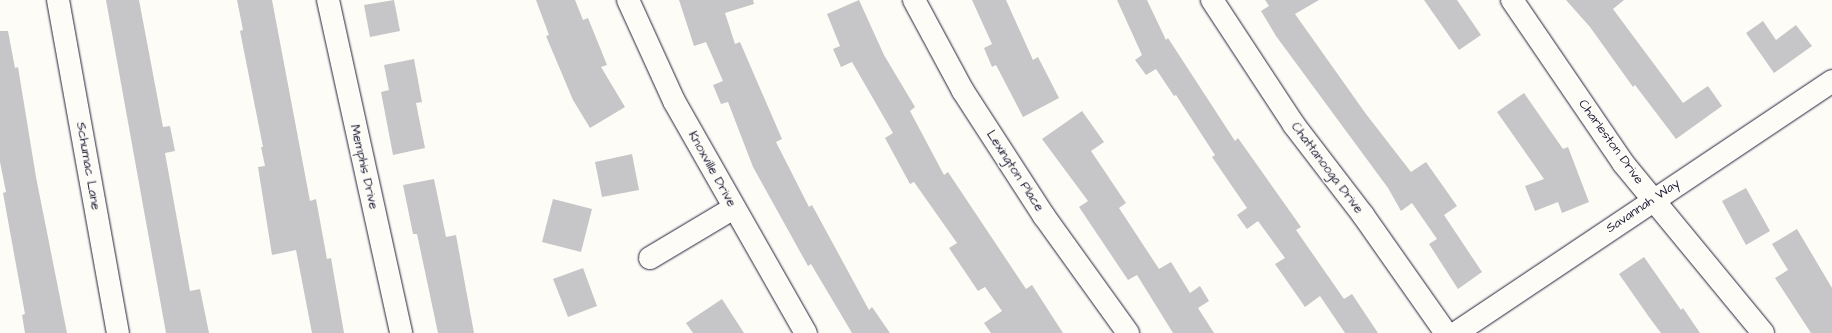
<!DOCTYPE html>
<style>
body{margin:0}
#map{position:relative;width:1832px;height:333px;overflow:hidden;background:#fdfcf7;font-family:"Architects Daughter",sans-serif}
div>[style]{position:absolute}
.building>*{inset:0;background:#c6c6c8}
.roads{filter:drop-shadow(0 0 1px #22223b) drop-shadow(0 0 1px #22223b)}
.minor>*{height:22px;margin:-11px;padding:0 11px;transform-origin:11px;border-radius:11px;background:#fdfcf7}
.tertiary>*{height:22px;margin:-11px;padding:0 11px;transform-origin:11px;border-radius:11px;background:#fdfcf7}
span{translate:-50% -50%;white-space:nowrap;text-align:center;line-height:1.15;-webkit-text-stroke:3px #fdfcf7;paint-order:stroke}
.street-label{font-size:13px;color:#22223b}
</style>
<div id="map">
<div class="building">
<div style="clip-path:polygon(106px 0,139px 0,163px 127px,170px 126px,175px 151px,165px 153px,190px 291px,200px 289px,209px 333px,166px 333px)"></div>
<div style="clip-path:polygon(237px 0,272px 0,310px 201px,316px 199px,327px 259px,331px 258px,344px 333px,312px 333px,296px 250px,272px 255px,258px 167px,265px 166px,261px 147px,263px 147px,240px 31px,243px 30px)"></div>
<div style="clip-path:polygon(394px 0,400px 31px,370px 37px,364px 5px)"></div>
<div style="clip-path:polygon(536px 0,575px 0,583px 20px,588px 18px,607px 65px,601px 67px,625px 107px,590px 128px,573px 100px,546px 36px,549px 35px)"></div>
<div style="clip-path:polygon(679px 0,753px 0,754px 4px,725px 13px,735px 44px,740px 42px,782px 139px,776px 142px,809px 207px,812px 205px,869px 310px,872px 307px,890px 333px,852px 333px,811px 264px,808px 266px,753px 167px,728px 102px,721px 104px,713px 85px,723px 81px,706px 42px,694px 46px)"></div>
<div style="clip-path:polygon(859px 0,884px 55px,915px 107px,910px 111px,944px 175px,948px 172px,1026px 289px,1032px 285px,1063px 333px,991px 333px,984px 323px,1002px 311px,985px 287px,978px 291px,949px 248px,957px 243px,914px 182px,910px 184px,885px 138px,893px 133px,852px 62px,841px 67px,833px 49px,840px 46px,827px 14px)"></div>
<div style="clip-path:polygon(972px 0,1006px 0,1033px 60px,1038px 57px,1059px 98px,1023px 117px,996px 65px,992px 67px,984px 48px,992px 44px)"></div>
<div style="clip-path:polygon(1117px 0,1147px 0,1166px 40px,1168px 38px,1235px 141px,1238px 138px,1301px 227px,1296px 230px,1344px 299px,1352px 294px,1378px 333px,1345px 333px,1320px 296px,1305px 307px,1275px 264px,1285px 258px,1258px 221px,1247px 229px,1237px 215px,1247px 208px,1212px 157px,1215px 155px,1176px 95px,1174px 96px,1156px 69px,1146px 75px,1135px 60px,1142px 55px)"></div>
<div style="clip-path:polygon(1265px 0,1319px 0,1295px 14px,1366px 114px,1411px 172px,1426px 162px,1457px 206px,1444px 215px,1482px 272px,1458px 289px,1429px 244px,1437px 239px,1412px 203px,1401px 211px,1388px 188px,1276px 36px,1261px 11px,1269px 6px)"></div>
<div style="clip-path:polygon(1424px 0,1457px 0,1481px 35px,1459px 50px)"></div>
<div style="clip-path:polygon(1566px 0,1624px 0,1613px 9px,1683px 103px,1708px 86px,1722px 106px,1676px 139px,1635px 85px,1633px 87px,1590px 27px)"></div>
<div style="clip-path:polygon(1763px 21px,1776px 40px,1796px 25px,1812px 46px,1774px 73px,1746px 33px)"></div>
<div style="clip-path:polygon(0 31px,8px 31px,15px 68px,18px 67px,36px 177px,67px 333px,25px 333px,22px 315px,25px 314px,3px 193px,6px 192px,0 162px)"></div>
<div style="clip-path:polygon(414px 59px,422px 102px,416px 103px,425px 148px,393px 155px,381px 92px,389px 90px,384px 65px)"></div>
<div style="clip-path:polygon(1524px 93px,1563px 149px,1568px 147px,1589px 202px,1562px 213px,1558px 202px,1535px 211px,1525px 186px,1544px 179px,1497px 112px)"></div>
<div style="clip-path:polygon(1082px 111px,1104px 142px,1091px 151px,1126px 203px,1119px 208px,1159px 269px,1171px 262px,1190px 293px,1200px 286px,1209px 301px,1198px 308px,1214px 333px,1173px 333px,1137px 275px,1128px 280px,1079px 207px,1088px 201px,1042px 139px)"></div>
<div style="clip-path:polygon(632px 154px,639px 190px,602px 197px,595px 162px)"></div>
<div style="clip-path:polygon(434px 179px,446px 237px,456px 235px,474px 333px,438px 333px,417px 234px,413px 234px,403px 185px)"></div>
<div style="clip-path:polygon(1746px 188px,1770px 231px,1746px 245px,1722px 201px)"></div>
<div style="clip-path:polygon(553px 199px,592px 209px,581px 252px,542px 242px)"></div>
<div style="clip-path:polygon(1797px 229px,1832px 288px,1832px 333px,1811px 333px,1775px 278px,1788px 270px,1772px 244px)"></div>
<div style="clip-path:polygon(1644px 257px,1681px 310px,1683px 308px,1700px 333px,1661px 333px,1649px 317px,1619px 274px)"></div>
<div style="clip-path:polygon(583px 268px,597px 306px,568px 317px,553px 279px)"></div>
<div style="clip-path:polygon(722px 299px,744px 333px,693px 333px,686px 323px)"></div>
</div>
<div class="roads">
<div class="minor">
<div style="left:328px;top:0;width:341px;rotate:77.6deg"></div>
<div style="left:628px;top:0;width:111px;rotate:65.5deg"></div>
<div style="left:674px;top:101px;width:267px;rotate:60.4deg"></div>
<div style="left:914px;top:0;width:103px;rotate:61.7deg"></div>
<div style="left:963px;top:91px;width:149px;rotate:57.1deg"></div>
<div style="left:1044px;top:216px;width:144px;rotate:54.3deg"></div>
<div style="left:1212px;top:0;width:149px;rotate:56.7deg"></div>
<div style="left:1294px;top:125px;width:113px;rotate:52.5deg"></div>
<div style="left:1363px;top:215px;width:144px;rotate:54.9deg"></div>
<div style="left:1512px;top:0;width:197px;rotate:55.7deg"></div>
<div style="left:1623px;top:163px;width:220px;rotate:50.5deg"></div>
<div style="left:650px;top:258px;width:98px;rotate:-30.8deg"></div>
</div>
<div class="tertiary">
<div style="left:58px;top:0;width:338px;rotate:79.8deg"></div>
<div style="left:1456px;top:333px;width:453px;rotate:-33.8deg"></div>
</div>
</div>
<div class="street-label">
<span style="left:1611px;top:142px;rotate:54deg">Charleston Drive</span>
<span style="left:88px;top:166px;rotate:80deg">Schumac Lane</span>
<span style="left:364px;top:167px;rotate:77deg">Memphis Drive</span>
<span style="left:1327px;top:168px;rotate:53deg">Chattanooga Drive</span>
<span style="left:712px;top:169px;rotate:61deg">Knoxville Drive</span>
<span style="left:1015px;top:171px;rotate:57deg">Lexington Place</span>
<span style="left:1643px;top:206px;rotate:-34deg">Savannah Way</span>
</div>
</div>
